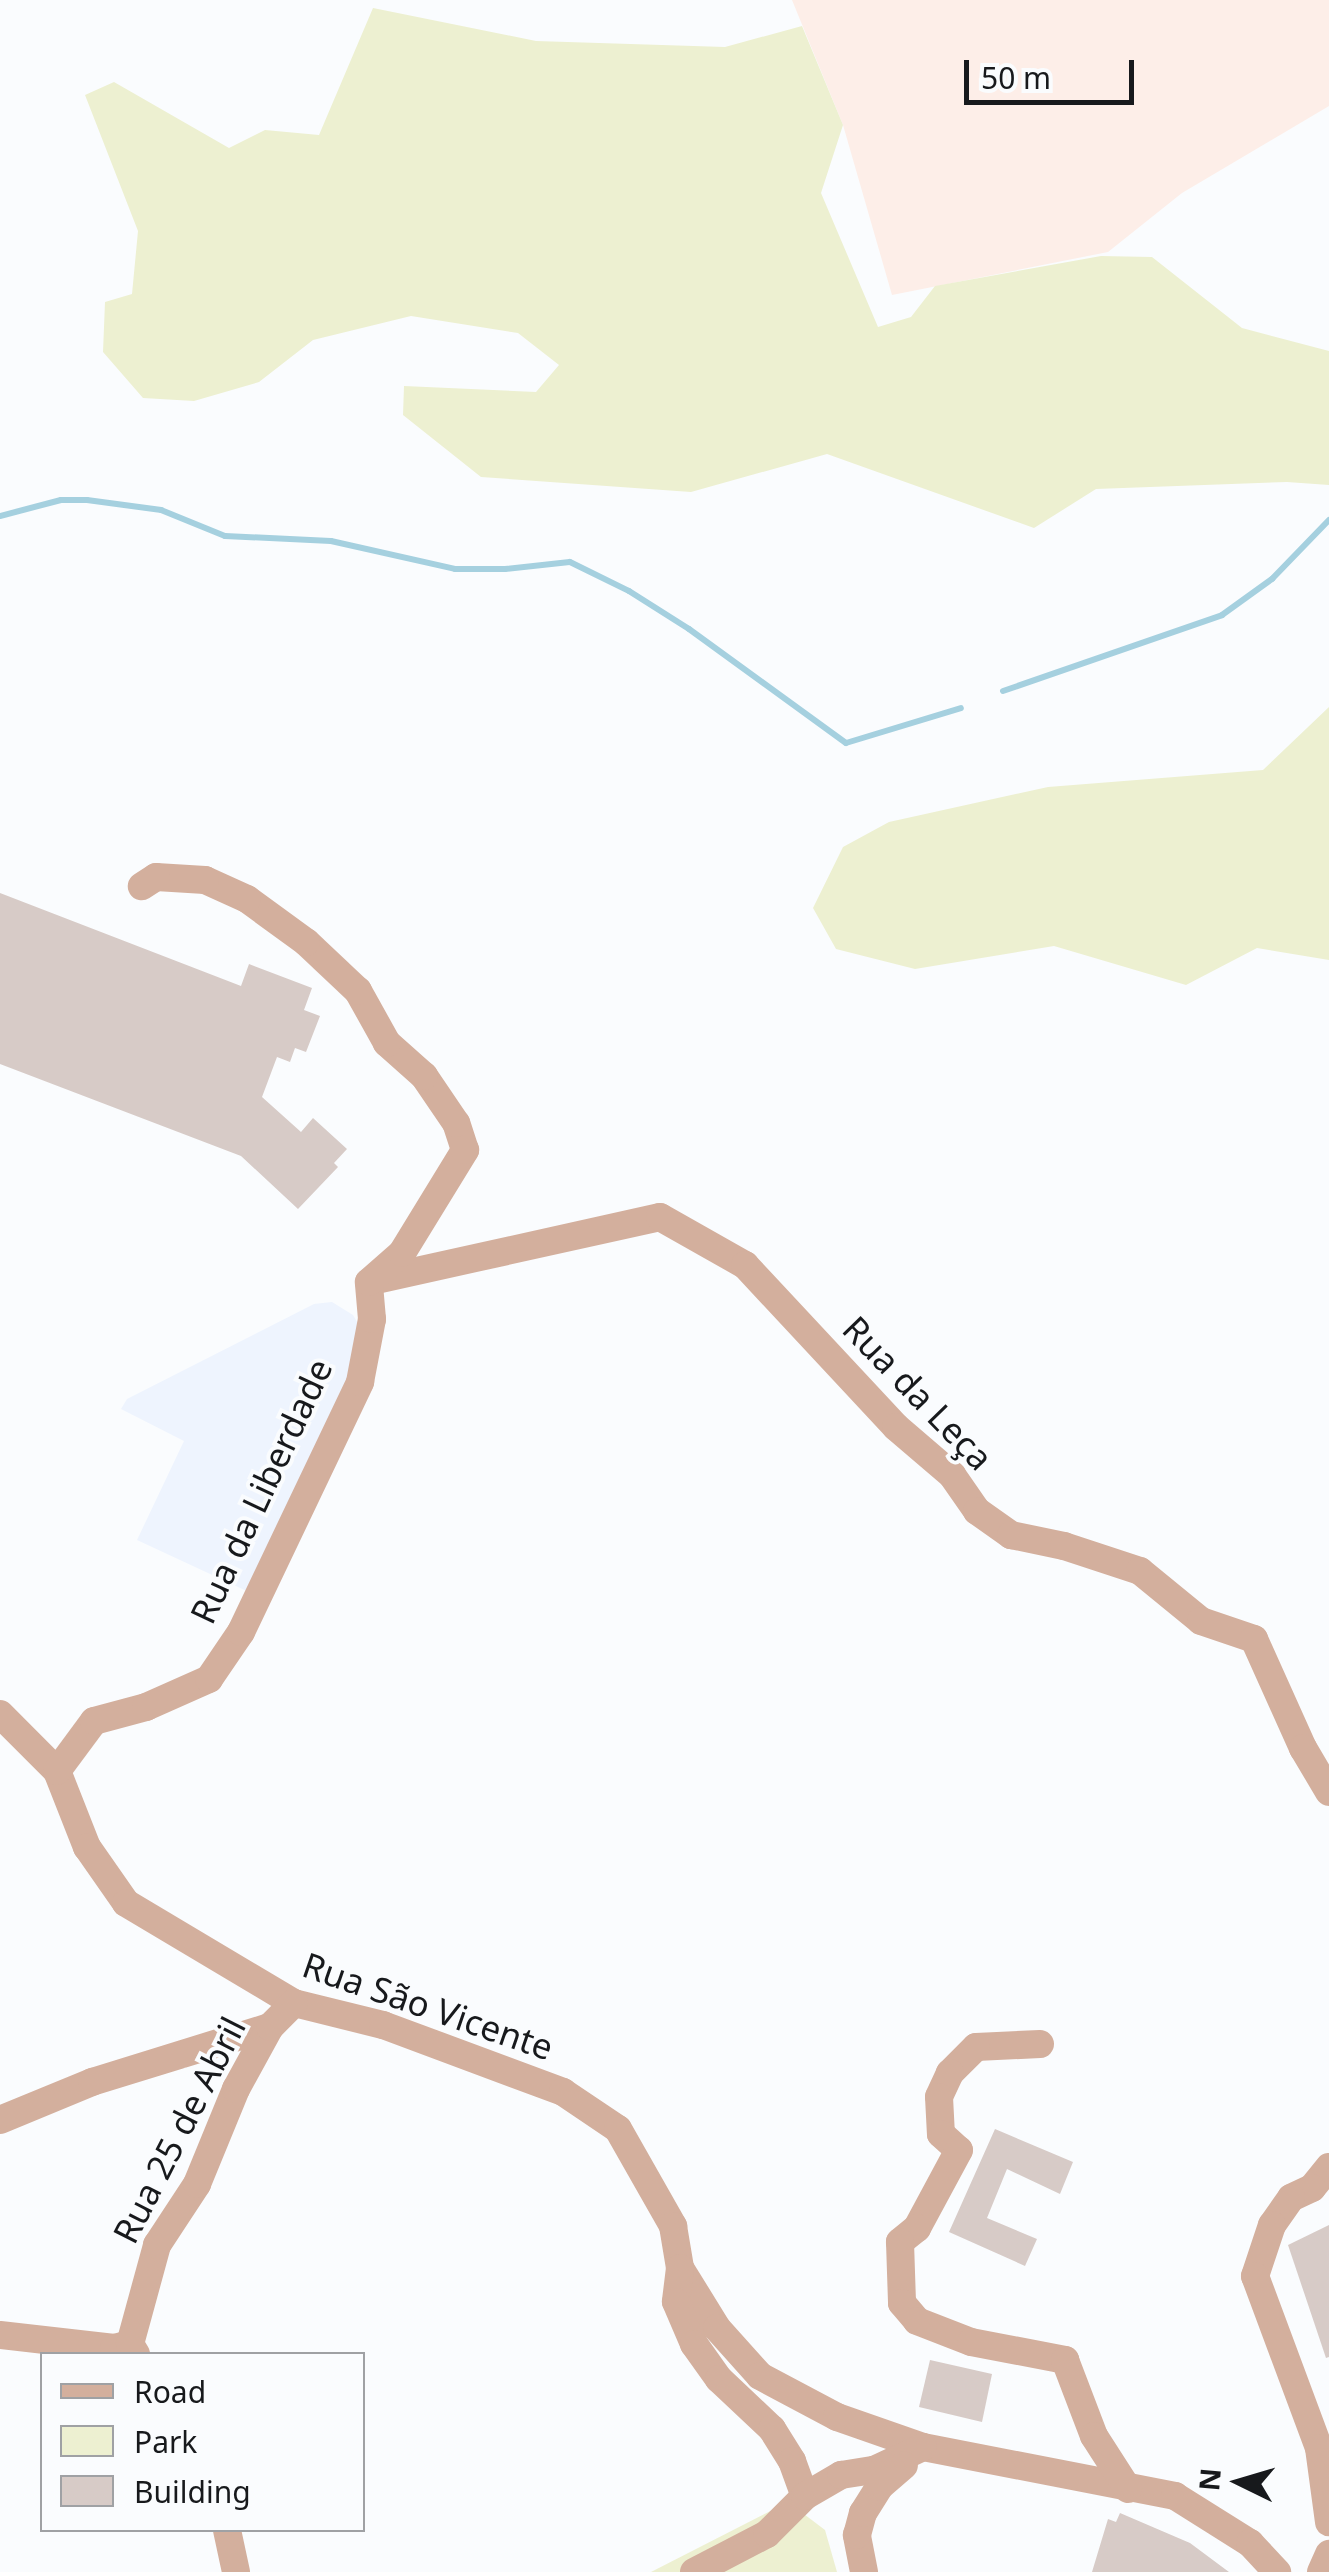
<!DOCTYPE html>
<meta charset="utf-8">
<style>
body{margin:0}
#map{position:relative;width:1329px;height:2572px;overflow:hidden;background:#fafcfe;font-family:"Noto Sans",sans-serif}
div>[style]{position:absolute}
.built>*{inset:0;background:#eef4fe}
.industrial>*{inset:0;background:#fdeee8}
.green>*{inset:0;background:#edf0d1}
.stream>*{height:6px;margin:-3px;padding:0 3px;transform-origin:3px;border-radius:3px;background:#a5d0df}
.building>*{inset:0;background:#d7cbc7}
.minor>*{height:28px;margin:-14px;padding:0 14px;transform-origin:14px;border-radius:14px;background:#d3af9d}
span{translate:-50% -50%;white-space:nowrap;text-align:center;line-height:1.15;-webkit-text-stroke:8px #fafcfe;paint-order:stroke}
.street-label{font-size:35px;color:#17191c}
.legend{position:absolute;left:40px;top:2352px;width:325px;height:180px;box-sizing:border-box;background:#fafcfe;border:2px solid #9fa1a4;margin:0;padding:12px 18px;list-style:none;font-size:30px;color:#17191c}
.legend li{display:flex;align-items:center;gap:20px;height:50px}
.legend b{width:50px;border:2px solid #9fa1a4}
.north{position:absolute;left:1189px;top:2432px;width:100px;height:100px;-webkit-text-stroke:8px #fafcfe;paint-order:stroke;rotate:275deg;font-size:28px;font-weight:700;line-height:40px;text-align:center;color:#17191c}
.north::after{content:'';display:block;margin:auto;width:35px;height:45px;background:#17191c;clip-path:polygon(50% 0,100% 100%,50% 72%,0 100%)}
.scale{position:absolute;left:964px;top:60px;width:170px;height:45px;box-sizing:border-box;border:5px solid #17191c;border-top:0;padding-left:12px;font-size:30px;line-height:35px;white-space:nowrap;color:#17191c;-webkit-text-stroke:8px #fafcfe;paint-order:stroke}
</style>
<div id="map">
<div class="built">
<div style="clip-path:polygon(332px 1302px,353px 1315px,360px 1327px,359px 1353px,251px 1593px,137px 1540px,184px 1441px,121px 1409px,127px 1399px,314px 1304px)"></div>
</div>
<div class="industrial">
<div style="clip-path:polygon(792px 0,1329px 0,1329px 106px,1182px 193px,1108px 252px,892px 295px,843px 125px)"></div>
</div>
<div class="green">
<div style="clip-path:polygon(373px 8px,536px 41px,725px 47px,802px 26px,843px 125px,821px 193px,878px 327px,911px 317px,935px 286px,1101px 256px,1152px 257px,1242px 328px,1329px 351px,1329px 485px,1287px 482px,1096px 489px,1034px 528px,827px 454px,691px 492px,481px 477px,403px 415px,404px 386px,536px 392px,559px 365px,518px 333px,411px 316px,313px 340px,259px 382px,194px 401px,143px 398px,103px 352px,105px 302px,132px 294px,138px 231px,85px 95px,114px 82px,229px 148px,265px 130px,319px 135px)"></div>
<div style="clip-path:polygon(1329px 707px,1329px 960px,1257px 948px,1186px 985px,1054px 946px,915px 969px,836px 949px,813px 908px,843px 847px,889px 822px,1048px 787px,1263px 770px)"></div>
<div style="clip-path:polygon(788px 2502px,825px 2530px,837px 2572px,651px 2572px)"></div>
</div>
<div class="stream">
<div style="left:0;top:516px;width:63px;rotate:-14.7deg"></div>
<div style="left:61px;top:500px;width:26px"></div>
<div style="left:87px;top:500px;width:75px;rotate:7.7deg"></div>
<div style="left:161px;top:510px;width:69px;rotate:22.1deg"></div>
<div style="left:225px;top:536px;width:106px;rotate:2.7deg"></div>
<div style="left:331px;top:541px;width:127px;rotate:12.7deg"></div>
<div style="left:455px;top:569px;width:50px"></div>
<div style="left:505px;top:569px;width:65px;rotate:-6.1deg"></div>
<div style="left:570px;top:562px;width:66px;rotate:26.2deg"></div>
<div style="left:629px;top:591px;width:71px;rotate:32.3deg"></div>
<div style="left:689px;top:629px;width:194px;rotate:36deg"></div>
<div style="left:846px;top:743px;width:120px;rotate:-16.9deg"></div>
<div style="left:1003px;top:691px;width:232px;rotate:-19.1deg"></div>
<div style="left:1222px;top:615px;width:62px;rotate:-35.8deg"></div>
<div style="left:1272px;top:579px;width:82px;rotate:-46deg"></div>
</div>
<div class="building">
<div style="clip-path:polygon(0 893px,241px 986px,249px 964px,312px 988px,304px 1010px,320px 1016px,306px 1052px,295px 1048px,290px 1062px,277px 1057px,262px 1097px,301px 1132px,313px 1118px,347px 1149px,334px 1163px,338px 1167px,298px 1209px,241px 1156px,0 1064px)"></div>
<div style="clip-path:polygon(995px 2129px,1073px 2162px,1060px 2194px,1007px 2169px,987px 2218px,1037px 2239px,1025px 2266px,949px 2232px)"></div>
<div style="clip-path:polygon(1329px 2225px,1329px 2357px,1326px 2358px,1288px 2245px)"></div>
<div style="clip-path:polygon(930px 2360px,992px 2374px,982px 2422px,919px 2407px)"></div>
<div style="clip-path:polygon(1120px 2513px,1190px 2543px,1229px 2572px,1092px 2572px,1108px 2519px,1116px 2522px)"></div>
</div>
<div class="minor">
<div style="left:376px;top:1280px;width:291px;rotate:-12.5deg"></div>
<div style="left:660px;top:1217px;width:98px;rotate:29.5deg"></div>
<div style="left:745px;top:1265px;width:221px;rotate:47deg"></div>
<div style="left:896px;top:1427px;width:74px;rotate:40.6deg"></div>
<div style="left:952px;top:1475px;width:44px;rotate:55.2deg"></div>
<div style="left:977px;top:1511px;width:42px;rotate:35.2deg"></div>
<div style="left:1011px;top:1535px;width:54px;rotate:11.7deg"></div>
<div style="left:1064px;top:1546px;width:80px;rotate:18.2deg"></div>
<div style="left:1140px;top:1571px;width:79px;rotate:39.3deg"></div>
<div style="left:1201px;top:1621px;width:56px;rotate:18.8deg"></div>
<div style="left:1254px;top:1639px;width:120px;rotate:65.8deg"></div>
<div style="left:1303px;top:1748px;width:51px;rotate:59.4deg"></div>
<div style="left:0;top:1714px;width:81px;rotate:45deg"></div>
<div style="left:57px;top:1771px;width:82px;rotate:68.5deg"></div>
<div style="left:87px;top:1847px;width:68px;rotate:55.1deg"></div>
<div style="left:126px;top:1903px;width:196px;rotate:30.8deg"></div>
<div style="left:294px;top:2003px;width:92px;rotate:13.9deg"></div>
<div style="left:383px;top:2025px;width:192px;rotate:20.4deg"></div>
<div style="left:563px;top:2092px;width:66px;rotate:33.9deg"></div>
<div style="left:618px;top:2129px;width:112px;rotate:60.4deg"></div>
<div style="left:673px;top:2226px;width:43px;rotate:80.5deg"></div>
<div style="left:680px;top:2268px;width:70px;rotate:58.3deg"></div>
<div style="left:717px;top:2328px;width:64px;rotate:48.1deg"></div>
<div style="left:760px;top:2376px;width:87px;rotate:28deg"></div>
<div style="left:837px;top:2417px;width:91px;rotate:19.2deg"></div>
<div style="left:923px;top:2447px;width:257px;rotate:11deg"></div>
<div style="left:1175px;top:2496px;width:89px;rotate:32.1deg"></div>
<div style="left:1250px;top:2543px;width:40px;rotate:47deg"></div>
<div style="left:57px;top:1771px;width:62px;rotate:-53.5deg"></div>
<div style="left:94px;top:1721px;width:54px;rotate:-15.1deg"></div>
<div style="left:146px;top:1707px;width:69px;rotate:-24deg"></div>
<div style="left:209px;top:1679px;width:57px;rotate:-55.8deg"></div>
<div style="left:241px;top:1632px;width:277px;rotate:-64.5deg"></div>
<div style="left:360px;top:1382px;width:64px;rotate:-79.2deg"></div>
<div style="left:372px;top:1319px;width:37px;rotate:-95deg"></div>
<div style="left:369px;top:1282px;width:44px;rotate:-41.3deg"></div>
<div style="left:402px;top:1253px;width:121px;rotate:-58.5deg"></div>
<div style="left:465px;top:1150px;width:28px;rotate:-108deg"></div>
<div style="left:456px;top:1123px;width:57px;rotate:-124.2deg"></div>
<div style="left:424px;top:1076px;width:50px;rotate:-138.3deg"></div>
<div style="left:387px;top:1043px;width:60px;rotate:-119.1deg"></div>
<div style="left:358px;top:991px;width:71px;rotate:-136.7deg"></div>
<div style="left:306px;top:942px;width:73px;rotate:-143.9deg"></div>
<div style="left:247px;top:899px;width:46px;rotate:-155.7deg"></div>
<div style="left:205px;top:880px;width:49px;rotate:-176.5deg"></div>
<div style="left:156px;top:877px;width:17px;rotate:147deg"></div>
<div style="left:1040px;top:2044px;width:64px;rotate:177.3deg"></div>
<div style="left:976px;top:2047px;width:37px;rotate:135deg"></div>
<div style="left:950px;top:2073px;width:26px;rotate:115deg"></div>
<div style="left:939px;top:2097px;width:37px;rotate:87deg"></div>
<div style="left:941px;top:2134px;width:24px;rotate:42deg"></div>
<div style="left:959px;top:2150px;width:89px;rotate:118.3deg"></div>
<div style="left:917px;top:2228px;width:22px;rotate:141deg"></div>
<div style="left:900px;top:2242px;width:61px;rotate:88.1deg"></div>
<div style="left:902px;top:2303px;width:23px;rotate:50deg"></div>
<div style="left:917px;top:2321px;width:58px;rotate:21.3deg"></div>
<div style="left:971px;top:2342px;width:96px;rotate:10.8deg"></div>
<div style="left:1065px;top:2360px;width:81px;rotate:69.1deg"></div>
<div style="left:1094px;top:2436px;width:63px;rotate:57.3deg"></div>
<div style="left:0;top:2120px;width:100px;rotate:-22.4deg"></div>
<div style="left:92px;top:2082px;width:186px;rotate:-17.2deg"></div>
<div style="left:1329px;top:2167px;width:27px;rotate:129deg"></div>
<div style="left:1312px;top:2188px;width:23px;rotate:155deg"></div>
<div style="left:1291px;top:2198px;width:33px;rotate:125deg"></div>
<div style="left:1272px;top:2225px;width:54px;rotate:108.4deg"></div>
<div style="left:1255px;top:2276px;width:184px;rotate:69.6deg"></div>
<div style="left:1319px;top:2448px;width:75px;rotate:82.3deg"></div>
<div style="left:680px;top:2268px;width:34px;rotate:97deg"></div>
<div style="left:676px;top:2302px;width:46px;rotate:66.8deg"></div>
<div style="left:694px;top:2344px;width:43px;rotate:54.5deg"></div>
<div style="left:719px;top:2379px;width:73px;rotate:43.3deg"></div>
<div style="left:772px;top:2429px;width:38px;rotate:58deg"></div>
<div style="left:792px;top:2461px;width:37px;rotate:70deg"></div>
<div style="left:0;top:2335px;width:115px;rotate:6.5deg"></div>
<div style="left:114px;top:2348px;width:16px;rotate:-14deg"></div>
<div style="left:136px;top:2354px;width:12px;rotate:-121deg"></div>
<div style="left:130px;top:2344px;width:103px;rotate:-74.7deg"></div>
<div style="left:157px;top:2245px;width:73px;rotate:-56.7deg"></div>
<div style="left:197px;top:2184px;width:103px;rotate:-67.7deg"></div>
<div style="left:236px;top:2089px;width:71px;rotate:-61.3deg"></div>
<div style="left:270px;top:2027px;width:34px;rotate:-45deg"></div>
<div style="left:227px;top:2530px;width:43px;rotate:77.9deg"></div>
<div style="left:694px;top:2572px;width:82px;rotate:-27.5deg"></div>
<div style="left:767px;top:2534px;width:54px;rotate:-45deg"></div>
<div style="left:805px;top:2496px;width:42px;rotate:-30.3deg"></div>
<div style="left:841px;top:2475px;width:33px;rotate:-9deg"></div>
<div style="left:874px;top:2470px;width:54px;rotate:-25.1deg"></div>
<div style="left:864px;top:2572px;width:38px;rotate:-101deg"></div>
<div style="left:857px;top:2535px;width:23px;rotate:-75deg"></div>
<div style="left:863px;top:2513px;width:31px;rotate:-58deg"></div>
<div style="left:879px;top:2487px;width:33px;rotate:-41deg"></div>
<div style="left:1321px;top:2572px;width:20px;rotate:-66deg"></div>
</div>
<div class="street-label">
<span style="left:918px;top:1393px;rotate:46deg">Rua da Leça</span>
<span style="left:261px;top:1491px;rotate:-65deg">Rua da Liberdade</span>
<span style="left:428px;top:2006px;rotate:19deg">Rua São Vicente</span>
<span style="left:179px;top:2130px;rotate:-63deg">Rua 25 de Abril</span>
</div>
<ul class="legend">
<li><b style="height:12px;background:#d3af9d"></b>Road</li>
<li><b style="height:28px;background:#edf0d1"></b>Park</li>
<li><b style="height:28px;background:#d7cbc7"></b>Building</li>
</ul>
<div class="north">N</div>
<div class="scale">50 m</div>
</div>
